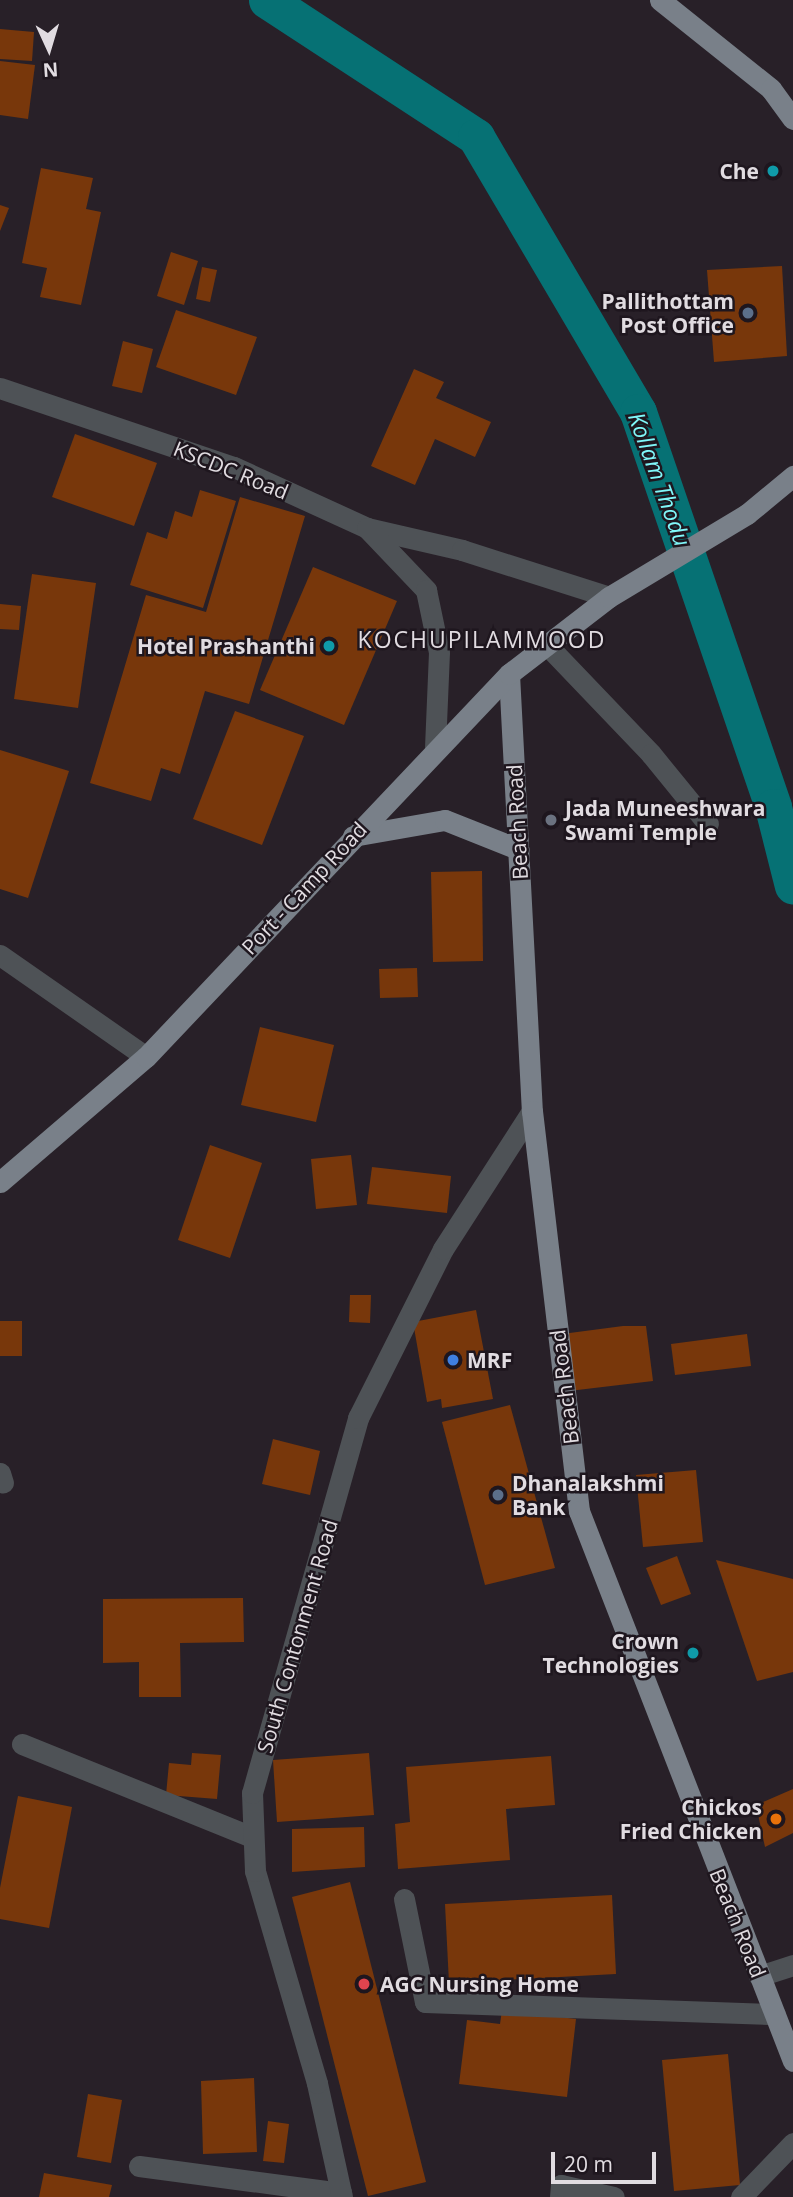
<!DOCTYPE html>
<style>
body{margin:0}
#map{position:relative;width:793px;height:2197px;overflow:hidden;background:#282028;font-family:"Open Sans",sans-serif}
div>[style]{position:absolute}
.canal>*{height:37px;margin:-18.5px;padding:0 18.5px;transform-origin:18.5px;border-radius:18.5px;background:#067174}
.building>*{inset:0;background:#78370b}
.minor>*{height:21px;margin:-10.5px;padding:0 10.5px;transform-origin:10.5px;border-radius:10.5px;background:#4e5256}
.major>*{height:21px;margin:-10.5px;padding:0 10.5px;transform-origin:10.5px;border-radius:10.5px;background:#798089}
.dots>*{width:19px;height:19px;translate:-50% -50%;box-sizing:border-box;border:4px solid #1e161e;border-radius:50%}
span{translate:-50% -50%;white-space:nowrap;text-align:center;line-height:1.15;-webkit-text-stroke:5px #1e161e;paint-order:stroke}
.poi-label{font-size:21px;color:#e1dce1;font-weight:700}
.right{translate:-100% -50%;text-align:right}
.left{translate:0 -50%;text-align:left}
.street-label{font-size:21px;color:#e1dce1}
.water-label{font-size:23px;color:#80f7f9;font-style:italic}
.neighbourhood-label{font-size:23px;color:#e1dce1;letter-spacing:2px}
.north{position:absolute;left:14px;top:14px;width:70px;height:70px;-webkit-text-stroke:5px #1e161e;paint-order:stroke;rotate:176deg;font-size:19px;font-weight:700;line-height:28px;text-align:center;color:#e1dce1}
.north::after{content:'';display:block;margin:auto;width:24px;height:32px;background:#e1dce1;clip-path:polygon(50% 0,100% 100%,50% 72%,0 100%)}
.scale{position:absolute;left:551px;top:2152px;width:105px;height:32px;box-sizing:border-box;border:4px solid #e1dce1;border-top:0;padding-left:9px;font-size:21px;line-height:24px;white-space:nowrap;color:#e1dce1;-webkit-text-stroke:5px #1e161e;paint-order:stroke}
</style>
<div id="map">
<div class="canal">
<div style="left:267px;top:0;width:250px;rotate:33.2deg"></div>
<div style="left:476px;top:137px;width:319px;rotate:59.5deg"></div>
<div style="left:638px;top:412px;width:417px;rotate:71.1deg"></div>
<div style="left:773px;top:807px;width:81px;rotate:75.8deg"></div>
</div>
<div class="building">
<div style="clip-path:polygon(0 29px,34px 32px,32px 61px,0 59px)"></div>
<div style="clip-path:polygon(0 61px,35px 65px,28px 119px,0 115px)"></div>
<div style="clip-path:polygon(41px 168px,93px 178px,86px 209px,101px 212px,81px 305px,40px 297px,47px 268px,22px 263px)"></div>
<div style="clip-path:polygon(0 205px,9px 208px,0 231px)"></div>
<div style="clip-path:polygon(171px 252px,198px 261px,184px 305px,157px 296px)"></div>
<div style="clip-path:polygon(782px 266px,787px 356px,714px 362px,707px 270px)"></div>
<div style="clip-path:polygon(202px 267px,217px 270px,210px 302px,196px 299px)"></div>
<div style="clip-path:polygon(176px 310px,257px 337px,236px 395px,156px 367px)"></div>
<div style="clip-path:polygon(123px 341px,153px 349px,142px 393px,112px 386px)"></div>
<div style="clip-path:polygon(414px 369px,444px 382px,436px 398px,491px 422px,475px 457px,435px 439px,415px 485px,371px 466px)"></div>
<div style="clip-path:polygon(75px 434px,157px 463px,134px 526px,52px 497px)"></div>
<div style="clip-path:polygon(200px 490px,236px 501px,203px 608px,130px 585px,147px 532px,167px 539px,175px 511px,192px 517px)"></div>
<div style="clip-path:polygon(240px 497px,305px 516px,249px 704px,205px 691px,180px 774px,161px 768px,151px 801px,90px 783px,146px 595px,206px 612px)"></div>
<div style="clip-path:polygon(313px 567px,397px 601px,344px 725px,260px 690px)"></div>
<div style="clip-path:polygon(32px 574px,96px 583px,78px 708px,14px 699px)"></div>
<div style="clip-path:polygon(0 604px,21px 606px,19px 630px,0 629px)"></div>
<div style="clip-path:polygon(235px 711px,304px 736px,262px 845px,193px 819px)"></div>
<div style="clip-path:polygon(0 750px,69px 771px,28px 898px,0 889px)"></div>
<div style="clip-path:polygon(482px 871px,483px 961px,433px 962px,431px 872px)"></div>
<div style="clip-path:polygon(417px 968px,418px 997px,380px 998px,379px 969px)"></div>
<div style="clip-path:polygon(260px 1027px,334px 1045px,316px 1122px,241px 1105px)"></div>
<div style="clip-path:polygon(210px 1145px,262px 1163px,230px 1258px,178px 1240px)"></div>
<div style="clip-path:polygon(351px 1155px,357px 1205px,316px 1209px,311px 1159px)"></div>
<div style="clip-path:polygon(372px 1167px,451px 1176px,447px 1213px,367px 1204px)"></div>
<div style="clip-path:polygon(350px 1295px,371px 1295px,370px 1323px,349px 1322px)"></div>
<div style="clip-path:polygon(476px 1310px,493px 1399px,442px 1408px,441px 1399px,427px 1402px,413px 1322px)"></div>
<div style="clip-path:polygon(0 1321px,22px 1321px,22px 1356px,0 1356px)"></div>
<div style="clip-path:polygon(623px 1326px,646px 1326px,653px 1381px,569px 1391px,562px 1334px)"></div>
<div style="clip-path:polygon(747px 1334px,751px 1366px,675px 1375px,671px 1344px)"></div>
<div style="clip-path:polygon(510px 1405px,555px 1568px,485px 1585px,442px 1422px)"></div>
<div style="clip-path:polygon(273px 1439px,320px 1451px,310px 1495px,262px 1484px)"></div>
<div style="clip-path:polygon(696px 1470px,703px 1542px,643px 1547px,636px 1475px)"></div>
<div style="clip-path:polygon(677px 1556px,691px 1594px,661px 1605px,646px 1568px)"></div>
<div style="clip-path:polygon(716px 1560px,793px 1579px,793px 1672px,757px 1681px)"></div>
<div style="clip-path:polygon(243px 1598px,244px 1642px,180px 1643px,181px 1697px,139px 1697px,139px 1662px,103px 1663px,103px 1599px)"></div>
<div style="clip-path:polygon(192px 1753px,221px 1755px,217px 1799px,166px 1795px,169px 1763px,191px 1765px)"></div>
<div style="clip-path:polygon(369px 1753px,374px 1815px,277px 1822px,273px 1760px)"></div>
<div style="clip-path:polygon(551px 1756px,555px 1805px,506px 1809px,510px 1860px,398px 1869px,395px 1824px,410px 1822px,406px 1767px)"></div>
<div style="clip-path:polygon(793px 1789px,793px 1833px,765px 1847px,756px 1805px)"></div>
<div style="clip-path:polygon(18px 1796px,72px 1807px,49px 1928px,0 1919px,0 1888px)"></div>
<div style="clip-path:polygon(364px 1827px,365px 1867px,292px 1872px,292px 1829px)"></div>
<div style="clip-path:polygon(350px 1882px,426px 2182px,368px 2196px,292px 1897px)"></div>
<div style="clip-path:polygon(612px 1895px,616px 1974px,449px 1983px,445px 1904px)"></div>
<div style="clip-path:polygon(502px 2010px,576px 2019px,567px 2097px,459px 2084px,467px 2020px,500px 2024px)"></div>
<div style="clip-path:polygon(728px 2054px,740px 2185px,674px 2191px,662px 2060px)"></div>
<div style="clip-path:polygon(254px 2078px,257px 2152px,203px 2154px,201px 2081px)"></div>
<div style="clip-path:polygon(88px 2094px,122px 2100px,111px 2163px,77px 2157px)"></div>
<div style="clip-path:polygon(268px 2121px,289px 2124px,284px 2163px,263px 2161px)"></div>
<div style="clip-path:polygon(44px 2173px,112px 2185px,109px 2197px,39px 2197px)"></div>
</div>
<div class="minor">
<div style="left:0;top:388px;width:247px;rotate:18.7deg"></div>
<div style="left:234px;top:467px;width:146px;rotate:24.6deg"></div>
<div style="left:367px;top:528px;width:98px;rotate:13deg"></div>
<div style="left:462px;top:550px;width:154px;rotate:17.7deg"></div>
<div style="left:367px;top:528px;width:86px;rotate:46.4deg"></div>
<div style="left:426px;top:590px;width:63px;rotate:78.2deg"></div>
<div style="left:439px;top:652px;width:95px;rotate:92.4deg"></div>
<div style="left:545px;top:643px;width:153px;rotate:46.3deg"></div>
<div style="left:651px;top:754px;width:90px;rotate:50.8deg"></div>
<div style="left:0;top:955px;width:178px;rotate:34.9deg"></div>
<div style="left:0;top:1473px;width:10px;rotate:73deg"></div>
<div style="left:22px;top:1744px;width:246px;rotate:22deg"></div>
<div style="left:404px;top:1899px;width:105px;rotate:78.5deg"></div>
<div style="left:425px;top:2002px;width:350px;rotate:2deg"></div>
<div style="left:759px;top:1976px;width:36px;rotate:-18deg"></div>
<div style="left:139px;top:2166px;width:204px;rotate:7.6deg"></div>
<div style="left:342px;top:2197px;width:117px;rotate:-102.4deg"></div>
<div style="left:317px;top:2083px;width:221px;rotate:-106.3deg"></div>
<div style="left:255px;top:1871px;width:78px;rotate:-92.2deg"></div>
<div style="left:252px;top:1793px;width:390px;rotate:-74.2deg"></div>
<div style="left:358px;top:1418px;width:189px;rotate:-63.3deg"></div>
<div style="left:443px;top:1249px;width:164px;rotate:-57.2deg"></div>
<div style="left:560px;top:2197px;width:12px;rotate:-85deg"></div>
<div style="left:561px;top:2185px;width:54px;rotate:12.8deg"></div>
<div style="left:741px;top:2197px;width:75px;rotate:-46.1deg"></div>
</div>
<div class="major">
<div style="left:660px;top:0;width:142px;rotate:38.7deg"></div>
<div style="left:771px;top:89px;width:37px;rotate:54deg"></div>
<div style="left:509px;top:674px;width:438px;rotate:87deg"></div>
<div style="left:532px;top:1111px;width:403px;rotate:83.3deg"></div>
<div style="left:579px;top:1511px;width:590px;rotate:68.74deg"></div>
<div style="left:353px;top:836px;width:93px;rotate:-9.9deg"></div>
<div style="left:445px;top:820px;width:79px;rotate:21.7deg"></div>
<div style="left:0;top:1182px;width:192px;rotate:-40.6deg"></div>
<div style="left:146px;top:1057px;width:528px;rotate:-46.54deg"></div>
<div style="left:509px;top:674px;width:126px;rotate:-37.6deg"></div>
<div style="left:609px;top:597px;width:161px;rotate:-31deg"></div>
<div style="left:747px;top:514px;width:60px;rotate:-39.6deg"></div>
</div>
<div class="dots">
<div style="left:773px;top:171px;background:#0f9aa8"></div>
<div style="left:748px;top:313px;background:#5c6f8a"></div>
<div style="left:329px;top:646px;background:#0f9aa8"></div>
<div style="left:551px;top:820px;background:#6b7280"></div>
<div style="left:453px;top:1360px;background:#3f7fe0"></div>
<div style="left:498px;top:1495px;background:#5c6f8a"></div>
<div style="left:693px;top:1653px;background:#0f9aa8"></div>
<div style="left:776px;top:1819px;background:#e8710a"></div>
<div style="left:364px;top:1984px;background:#e0444e"></div>
</div>
<div class="poi-label">
<span class="right" style="left:759px;top:171px">Che</span>
<span class="right" style="left:734px;top:313px">Pallithottam<br>Post Office</span>
<span class="right" style="left:315px;top:646px">Hotel Prashanthi</span>
<span class="left" style="left:565px;top:820px">Jada Muneeshwara<br>Swami Temple</span>
<span class="left" style="left:467px;top:1360px">MRF</span>
<span class="left" style="left:512px;top:1495px">Dhanalakshmi<br>Bank</span>
<span class="right" style="left:679px;top:1653px">Crown<br>Technologies</span>
<span class="right" style="left:762px;top:1819px">Chickos<br>Fried Chicken</span>
<span class="left" style="left:380px;top:1984px">AGC Nursing Home</span>
</div>
<div class="street-label">
<span style="left:231px;top:470px;rotate:22deg">KSCDC Road</span>
<span style="left:517px;top:822px;rotate:-93deg">Beach Road</span>
<span style="left:304px;top:888px;rotate:-47deg">Port - Camp Road</span>
<span style="left:564px;top:1387px;rotate:-97deg">Beach Road</span>
<span style="left:297px;top:1636px;rotate:-74deg">South Contonment Road</span>
<span style="left:738px;top:1923px;rotate:68deg">Beach Road</span>
</div>
<div class="water-label">
<span style="left:660px;top:479px;rotate:70deg">Kollam Thodu</span>
</div>
<div class="neighbourhood-label">
<span style="left:482px;top:639px">KOCHUPILAMMOOD</span>
</div>
<div class="north">N</div>
<div class="scale">20 m</div>
</div>
